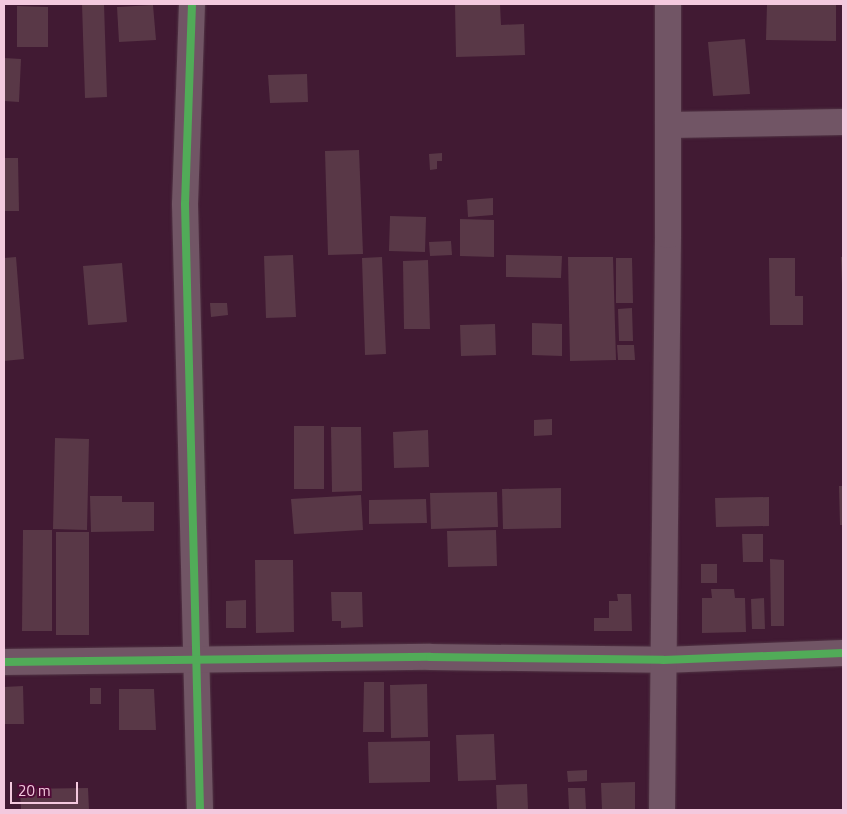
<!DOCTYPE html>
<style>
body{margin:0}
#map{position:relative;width:847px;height:814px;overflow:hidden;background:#411a33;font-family:"Titillium Web",sans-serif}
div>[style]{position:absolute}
.building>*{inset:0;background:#593847}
.roads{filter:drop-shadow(0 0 1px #513545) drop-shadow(0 0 1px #513545)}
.minor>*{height:26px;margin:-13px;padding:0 13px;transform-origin:13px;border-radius:13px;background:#715565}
.cycleway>*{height:8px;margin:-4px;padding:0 4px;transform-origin:4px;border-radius:4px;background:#51ab58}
span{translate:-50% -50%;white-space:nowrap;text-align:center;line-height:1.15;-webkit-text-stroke:5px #500b37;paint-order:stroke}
.frame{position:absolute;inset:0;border:5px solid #f3c9de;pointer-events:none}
.scale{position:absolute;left:10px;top:782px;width:68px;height:22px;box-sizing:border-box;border:2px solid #f3c9de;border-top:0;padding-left:6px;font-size:15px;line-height:18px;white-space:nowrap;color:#f3c9de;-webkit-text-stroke:4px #500b37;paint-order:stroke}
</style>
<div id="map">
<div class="building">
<div style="clip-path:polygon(82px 4px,104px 4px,107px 97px,85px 98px)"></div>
<div style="clip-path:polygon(455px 4px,500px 4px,501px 25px,524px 24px,525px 55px,456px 57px)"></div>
<div style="clip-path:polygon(767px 4px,836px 4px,836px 41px,766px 40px)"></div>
<div style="clip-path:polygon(153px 5px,156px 40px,119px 42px,117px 7px)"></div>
<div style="clip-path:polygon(17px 6px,48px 7px,48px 47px,17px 47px)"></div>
<div style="clip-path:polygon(745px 39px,750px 94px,713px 96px,708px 42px)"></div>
<div style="clip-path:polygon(4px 58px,21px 59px,19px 102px,4px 101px)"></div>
<div style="clip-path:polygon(307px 74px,308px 102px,270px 103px,268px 75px)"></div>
<div style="clip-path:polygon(359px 150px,363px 254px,328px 255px,325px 151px)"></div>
<div style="clip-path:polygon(442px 153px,442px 161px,437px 161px,437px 169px,430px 170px,429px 154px)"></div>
<div style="clip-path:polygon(4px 158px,18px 158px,19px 211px,4px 211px)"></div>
<div style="clip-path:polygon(493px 198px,493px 215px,468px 217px,467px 200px)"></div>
<div style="clip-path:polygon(390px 216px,426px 217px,425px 252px,389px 251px)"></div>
<div style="clip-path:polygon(460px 219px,494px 220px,494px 257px,460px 256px)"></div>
<div style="clip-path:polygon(451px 241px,452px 255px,430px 256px,429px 242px)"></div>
<div style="clip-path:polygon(293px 255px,296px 317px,266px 318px,264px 256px)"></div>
<div style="clip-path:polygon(506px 255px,562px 256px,561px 278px,506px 277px)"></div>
<div style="clip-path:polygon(16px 257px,24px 359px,4px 361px,4px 258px)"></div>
<div style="clip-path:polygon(382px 257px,386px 354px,365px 355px,362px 258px)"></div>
<div style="clip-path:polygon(568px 257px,613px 257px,616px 360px,570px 361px)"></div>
<div style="clip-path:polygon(841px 257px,843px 257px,843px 285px,842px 285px)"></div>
<div style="clip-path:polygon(616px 258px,632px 258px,633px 303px,616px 303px)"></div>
<div style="clip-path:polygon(769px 258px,795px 258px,795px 296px,803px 296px,803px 325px,770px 325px)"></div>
<div style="clip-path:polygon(428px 260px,430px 329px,404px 329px,403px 261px)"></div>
<div style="clip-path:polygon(122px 263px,127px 322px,88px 325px,83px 266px)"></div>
<div style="clip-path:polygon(210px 303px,227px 303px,228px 315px,211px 317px)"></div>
<div style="clip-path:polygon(632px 308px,633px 341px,619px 341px,618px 309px)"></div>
<div style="clip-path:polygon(532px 323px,562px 324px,562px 356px,532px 355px)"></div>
<div style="clip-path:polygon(495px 324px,496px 355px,461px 356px,460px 325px)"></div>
<div style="clip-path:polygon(617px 345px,634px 345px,635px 360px,618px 360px)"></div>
<div style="clip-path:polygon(552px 419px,552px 435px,534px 436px,534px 420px)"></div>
<div style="clip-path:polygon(294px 426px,324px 426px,324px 489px,294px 489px)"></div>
<div style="clip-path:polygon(331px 427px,361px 427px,362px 491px,332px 492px)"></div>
<div style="clip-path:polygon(428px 430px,429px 467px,394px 468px,393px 432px)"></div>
<div style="clip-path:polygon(55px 438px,89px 439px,87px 530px,53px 529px)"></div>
<div style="clip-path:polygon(839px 486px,843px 486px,843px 525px,840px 525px)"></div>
<div style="clip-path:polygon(561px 488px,561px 528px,503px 529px,502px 489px)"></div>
<div style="clip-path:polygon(497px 492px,498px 527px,431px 529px,430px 493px)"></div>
<div style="clip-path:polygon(361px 495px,363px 530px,294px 534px,291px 499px)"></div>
<div style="clip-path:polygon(90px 496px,122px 496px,122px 502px,154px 502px,154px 531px,91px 532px)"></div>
<div style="clip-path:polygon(769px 497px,769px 526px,716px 527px,715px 498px)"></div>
<div style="clip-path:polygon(426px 499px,427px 523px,369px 524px,369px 500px)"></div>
<div style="clip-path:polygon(23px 530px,52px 530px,52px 631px,22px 631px)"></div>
<div style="clip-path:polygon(496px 530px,497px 566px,448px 567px,447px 531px)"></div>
<div style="clip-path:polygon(56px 532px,89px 532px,89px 635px,56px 635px)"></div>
<div style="clip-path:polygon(742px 534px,763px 534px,763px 562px,743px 562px)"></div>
<div style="clip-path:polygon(770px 559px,784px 560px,784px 626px,771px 626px)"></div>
<div style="clip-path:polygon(255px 560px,293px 560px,294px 632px,256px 633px)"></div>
<div style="clip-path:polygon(701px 564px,717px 564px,717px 583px,701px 583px)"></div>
<div style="clip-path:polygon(711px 589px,734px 589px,735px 598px,745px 598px,746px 632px,702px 633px,702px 598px,712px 598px)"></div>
<div style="clip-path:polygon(331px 592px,362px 592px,363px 627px,341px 628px,341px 621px,332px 621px)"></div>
<div style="clip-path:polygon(617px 594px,631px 594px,632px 631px,594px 631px,594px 618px,609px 618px,609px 601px,618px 601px)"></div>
<div style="clip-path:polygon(764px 598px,765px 629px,752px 629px,751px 599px)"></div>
<div style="clip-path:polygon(246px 600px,246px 628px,226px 628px,226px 601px)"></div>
<div style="clip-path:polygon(364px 682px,384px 682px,384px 732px,363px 732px)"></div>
<div style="clip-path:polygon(427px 684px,428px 737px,391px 738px,390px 685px)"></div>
<div style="clip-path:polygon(23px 686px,24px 724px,4px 724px,4px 687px)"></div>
<div style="clip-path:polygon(90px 688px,101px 688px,101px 704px,90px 704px)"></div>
<div style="clip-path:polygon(119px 689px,154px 689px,156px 730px,119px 730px)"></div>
<div style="clip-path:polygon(494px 734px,496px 780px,458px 781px,456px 735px)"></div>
<div style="clip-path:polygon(430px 741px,430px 782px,369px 783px,368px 742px)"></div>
<div style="clip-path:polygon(587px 770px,587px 781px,568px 782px,567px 771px)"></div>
<div style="clip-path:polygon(635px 782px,635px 810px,602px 810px,601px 783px)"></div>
<div style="clip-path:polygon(527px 784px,528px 810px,497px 810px,496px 785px)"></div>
<div style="clip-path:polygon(88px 788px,89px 810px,21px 810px,20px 789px)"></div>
<div style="clip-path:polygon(568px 788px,585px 788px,586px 810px,569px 810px)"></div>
</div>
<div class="roads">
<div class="minor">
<div style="left:192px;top:4px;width:200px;rotate:92deg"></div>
<div style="left:185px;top:204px;width:606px;rotate:88.58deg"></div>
<div style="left:668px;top:125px;width:175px;rotate:-1deg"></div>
<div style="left:4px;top:662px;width:426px;rotate:-0.7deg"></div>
<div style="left:430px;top:657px;width:233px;rotate:0.7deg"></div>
<div style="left:663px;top:660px;width:180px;rotate:-2.2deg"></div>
<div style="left:662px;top:810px;width:575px;rotate:-89.4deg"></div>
<div style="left:668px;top:235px;width:231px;rotate:-90deg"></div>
</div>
</div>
<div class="cycleway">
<div style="left:192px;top:4px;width:200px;rotate:92deg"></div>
<div style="left:185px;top:204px;width:606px;rotate:88.58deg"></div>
<div style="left:4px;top:662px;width:426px;rotate:-0.7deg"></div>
<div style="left:430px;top:657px;width:233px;rotate:0.7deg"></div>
<div style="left:663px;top:660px;width:180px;rotate:-2.2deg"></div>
</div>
<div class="frame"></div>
<div class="scale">20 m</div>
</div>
